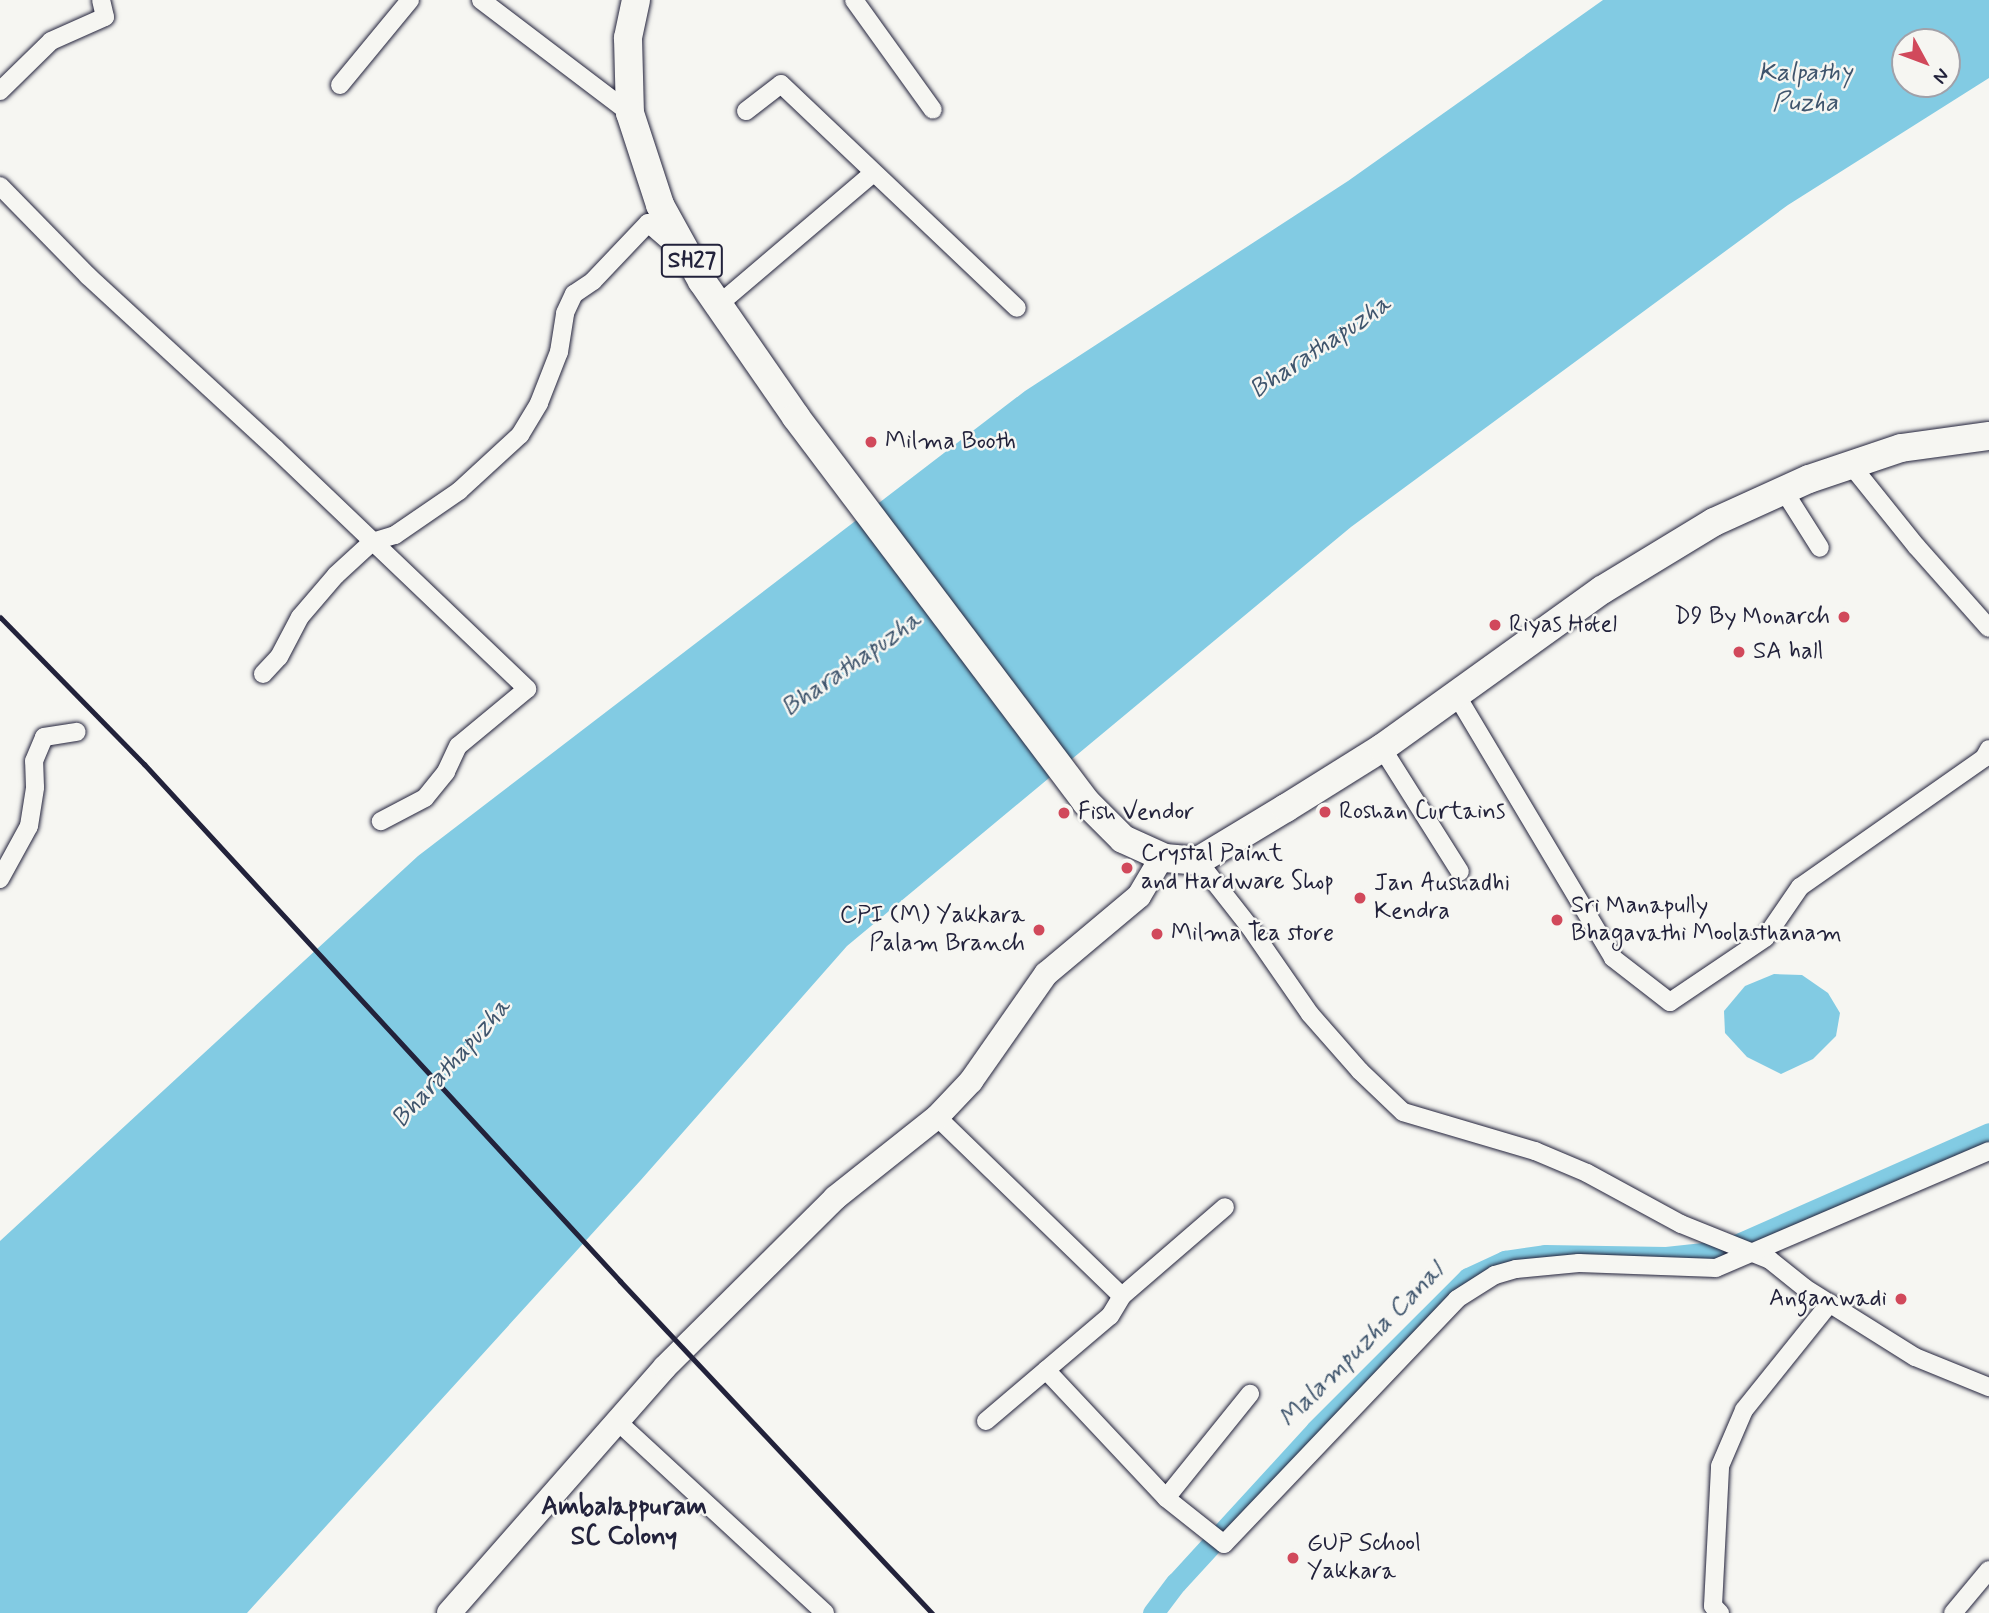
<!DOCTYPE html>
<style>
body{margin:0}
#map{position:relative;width:1989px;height:1613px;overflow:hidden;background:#f6f6f2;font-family:Mynerve,sans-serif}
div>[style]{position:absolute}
.water>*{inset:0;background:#82cbe3}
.canal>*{height:21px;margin:-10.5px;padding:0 10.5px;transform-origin:10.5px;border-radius:10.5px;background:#82cbe3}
.roads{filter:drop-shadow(0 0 2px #22223b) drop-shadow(0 0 2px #22223b)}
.street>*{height:18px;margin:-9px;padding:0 9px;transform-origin:9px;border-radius:9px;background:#f6f6f2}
.secondary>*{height:24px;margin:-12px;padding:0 12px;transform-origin:12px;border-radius:12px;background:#f6f6f2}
.primary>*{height:28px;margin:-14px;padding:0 14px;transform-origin:14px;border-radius:14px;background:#f6f6f2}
.rail>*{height:5px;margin:-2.5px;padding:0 2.5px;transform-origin:2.5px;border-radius:2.5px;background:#22223b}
.dots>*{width:19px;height:19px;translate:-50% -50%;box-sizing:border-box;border:4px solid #f6f6f2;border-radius:50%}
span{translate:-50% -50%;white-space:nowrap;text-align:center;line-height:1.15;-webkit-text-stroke:5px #f6f6f2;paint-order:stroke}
.shield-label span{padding:2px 5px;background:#f6f6f2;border:2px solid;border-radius:5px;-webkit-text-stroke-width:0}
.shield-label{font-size:23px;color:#22223b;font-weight:700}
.poi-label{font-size:24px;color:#22223b}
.left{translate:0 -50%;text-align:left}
.right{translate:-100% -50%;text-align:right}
.water-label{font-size:26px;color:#3f556d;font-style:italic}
.neighbourhood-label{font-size:26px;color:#22223b;font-weight:700}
.north{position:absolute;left:1891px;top:28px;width:70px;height:70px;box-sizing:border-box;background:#f6f6f2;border:2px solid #a1a1a9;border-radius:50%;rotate:131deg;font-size:19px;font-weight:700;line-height:28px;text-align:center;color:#22223b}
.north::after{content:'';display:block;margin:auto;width:24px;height:32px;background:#d1495b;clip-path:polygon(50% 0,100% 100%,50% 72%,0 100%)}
</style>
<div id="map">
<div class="water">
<div style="clip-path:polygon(evenodd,1603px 0,1989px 0,1989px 78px,1788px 205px,1351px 527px,847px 946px,640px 1181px,247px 1613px,0 1613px,0 1241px,418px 856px,1025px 391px,1348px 181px,1603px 0,1905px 42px,1947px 42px,1947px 84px,1905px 84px,1905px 42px)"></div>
<div style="clip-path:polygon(1774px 974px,1802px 975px,1828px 993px,1840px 1013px,1836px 1036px,1813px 1059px,1781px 1074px,1747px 1057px,1725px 1033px,1724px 1011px,1745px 986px)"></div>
</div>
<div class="canal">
<div style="left:1153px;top:1613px;width:38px;rotate:-53deg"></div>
<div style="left:1176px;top:1583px;width:207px;rotate:-47.5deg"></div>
<div style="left:1316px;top:1430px;width:215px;rotate:-45deg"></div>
<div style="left:1468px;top:1278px;width:41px;rotate:-24.7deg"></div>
<div style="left:1505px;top:1261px;width:40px;rotate:-8.5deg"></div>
<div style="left:1545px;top:1255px;width:121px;rotate:0.9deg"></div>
<div style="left:1666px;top:1257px;width:56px;rotate:-6.1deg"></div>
<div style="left:1722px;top:1251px;width:292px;rotate:-23.8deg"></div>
</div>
<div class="roads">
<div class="street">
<div style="left:481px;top:0;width:187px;rotate:37.2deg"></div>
<div style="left:854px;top:0;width:135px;rotate:54.3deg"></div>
<div style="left:340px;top:85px;width:110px;rotate:-50.5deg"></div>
<div style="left:0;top:91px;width:71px;rotate:-44.4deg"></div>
<div style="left:51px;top:41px;width:59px;rotate:-24deg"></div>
<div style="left:105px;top:17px;width:17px;rotate:-103deg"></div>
<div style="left:746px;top:111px;width:44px;rotate:-37.6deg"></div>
<div style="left:781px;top:84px;width:325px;rotate:43.5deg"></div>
<div style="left:0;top:186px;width:126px;rotate:45.6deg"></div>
<div style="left:88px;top:276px;width:254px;rotate:42.6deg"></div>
<div style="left:275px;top:448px;width:349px;rotate:43.7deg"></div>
<div style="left:527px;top:689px;width:89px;rotate:140.4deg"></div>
<div style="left:458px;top:746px;width:29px;rotate:115deg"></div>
<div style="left:446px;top:772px;width:33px;rotate:129deg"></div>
<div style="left:425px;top:798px;width:50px;rotate:152.4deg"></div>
<div style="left:718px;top:305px;width:204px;rotate:-40.4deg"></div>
<div style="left:1851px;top:465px;width:105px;rotate:51.2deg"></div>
<div style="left:1917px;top:547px;width:108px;rotate:48.4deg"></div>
<div style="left:1784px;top:491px;width:67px;rotate:57.7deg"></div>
<div style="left:263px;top:674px;width:23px;rotate:-47deg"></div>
<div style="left:279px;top:657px;width:45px;rotate:-62.3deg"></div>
<div style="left:300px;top:617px;width:55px;rotate:-49.4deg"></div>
<div style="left:336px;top:575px;width:49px;rotate:-42.5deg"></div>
<div style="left:372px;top:542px;width:24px;rotate:-17deg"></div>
<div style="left:395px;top:535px;width:78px;rotate:-34.5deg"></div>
<div style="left:459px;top:491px;width:83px;rotate:-42.6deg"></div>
<div style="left:520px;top:435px;width:37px;rotate:-59deg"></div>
<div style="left:539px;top:403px;width:55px;rotate:-68.6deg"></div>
<div style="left:559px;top:352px;width:39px;rotate:-81deg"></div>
<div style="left:565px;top:313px;width:21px;rotate:-65deg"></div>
<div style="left:574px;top:294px;width:23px;rotate:-34deg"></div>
<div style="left:593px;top:281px;width:80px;rotate:-46.5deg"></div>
<div style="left:648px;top:223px;width:37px;rotate:41deg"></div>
<div style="left:1457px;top:696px;width:305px;rotate:59.2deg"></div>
<div style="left:1613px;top:958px;width:72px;rotate:37.7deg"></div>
<div style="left:1670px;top:1002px;width:115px;rotate:-34deg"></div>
<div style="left:1765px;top:938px;width:62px;rotate:-55.5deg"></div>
<div style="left:1800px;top:887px;width:225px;rotate:-35deg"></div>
<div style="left:1984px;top:758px;width:10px;rotate:-61deg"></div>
<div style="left:1382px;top:748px;width:146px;rotate:57.8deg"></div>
<div style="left:1198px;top:861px;width:83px;rotate:51.9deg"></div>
<div style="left:1249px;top:926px;width:107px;rotate:55.3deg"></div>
<div style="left:1310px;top:1014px;width:76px;rotate:48.7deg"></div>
<div style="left:1360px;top:1071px;width:59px;rotate:43.6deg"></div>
<div style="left:1403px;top:1112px;width:138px;rotate:16.5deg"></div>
<div style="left:1535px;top:1151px;width:56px;rotate:22.9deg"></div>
<div style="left:1587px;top:1173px;width:107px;rotate:28.5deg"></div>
<div style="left:1681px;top:1224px;width:96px;rotate:22deg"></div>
<div style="left:1770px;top:1260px;width:45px;rotate:38.7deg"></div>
<div style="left:1805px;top:1288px;width:130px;rotate:32.1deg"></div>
<div style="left:1915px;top:1357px;width:80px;rotate:22.1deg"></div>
<div style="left:0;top:879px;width:60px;rotate:-61.3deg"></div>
<div style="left:29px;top:826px;width:39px;rotate:-81deg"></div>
<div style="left:35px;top:787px;width:26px;rotate:-92deg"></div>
<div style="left:34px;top:761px;width:26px;rotate:-67deg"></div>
<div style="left:44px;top:737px;width:33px;rotate:-9deg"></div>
<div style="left:937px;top:1117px;width:257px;rotate:44.1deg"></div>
<div style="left:1122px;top:1296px;width:136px;rotate:-40.8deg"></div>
<div style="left:1046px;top:1370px;width:175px;rotate:46.8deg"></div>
<div style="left:1166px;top:1498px;width:134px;rotate:-51.1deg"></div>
<div style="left:617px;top:1421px;width:283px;rotate:42.7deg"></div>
<div style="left:986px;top:1421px;width:162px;rotate:-40.3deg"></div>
<div style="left:1110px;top:1316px;width:23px;rotate:-59deg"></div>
<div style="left:1166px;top:1498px;width:74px;rotate:38.4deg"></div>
<div style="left:1224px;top:1544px;width:338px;rotate:-46.4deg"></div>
<div style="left:1457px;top:1299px;width:45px;rotate:-32.3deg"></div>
<div style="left:1495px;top:1275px;width:22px;rotate:-16deg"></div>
<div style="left:1516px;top:1269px;width:63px;rotate:-5.4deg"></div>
<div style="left:1579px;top:1263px;width:137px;rotate:2.1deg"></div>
<div style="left:1716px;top:1268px;width:297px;rotate:-23.2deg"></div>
<div style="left:1720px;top:1613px;width:10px;rotate:-135deg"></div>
<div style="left:1713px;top:1606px;width:140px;rotate:-87.1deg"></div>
<div style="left:1720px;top:1466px;width:61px;rotate:-66.8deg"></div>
<div style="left:1744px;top:1410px;width:137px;rotate:-51.2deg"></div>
<div style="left:1953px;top:1613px;width:56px;rotate:-50.1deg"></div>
</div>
<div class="secondary">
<div style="left:449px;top:1613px;width:327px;rotate:-48.7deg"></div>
<div style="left:665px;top:1367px;width:240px;rotate:-44.8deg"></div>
<div style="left:835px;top:1198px;width:130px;rotate:-38.5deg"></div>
<div style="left:937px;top:1117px;width:50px;rotate:-46.6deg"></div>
<div style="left:971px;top:1081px;width:131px;rotate:-55deg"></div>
<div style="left:1046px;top:974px;width:121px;rotate:-40deg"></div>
<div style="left:1139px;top:896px;width:45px;rotate:-59.5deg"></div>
</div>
<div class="primary">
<div style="left:636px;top:0;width:39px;rotate:102deg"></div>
<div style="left:628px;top:38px;width:75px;rotate:88.5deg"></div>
<div style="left:630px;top:113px;width:97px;rotate:71.9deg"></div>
<div style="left:660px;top:205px;width:87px;rotate:61.1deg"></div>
<div style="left:702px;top:281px;width:165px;rotate:55.3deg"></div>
<div style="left:796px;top:417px;width:482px;rotate:53deg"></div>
<div style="left:1086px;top:802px;width:52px;rotate:45deg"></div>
<div style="left:1123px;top:839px;width:46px;rotate:24.3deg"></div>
<div style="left:1165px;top:858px;width:33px;rotate:5deg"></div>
<div style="left:1198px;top:861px;width:103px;rotate:-31.1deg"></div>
<div style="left:1286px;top:808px;width:113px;rotate:-32deg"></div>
<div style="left:1382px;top:748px;width:271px;rotate:-35.7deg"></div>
<div style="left:1602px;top:590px;width:131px;rotate:-31.3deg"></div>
<div style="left:1714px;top:522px;width:104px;rotate:-24.4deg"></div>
<div style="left:1809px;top:479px;width:97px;rotate:-18.6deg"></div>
<div style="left:1901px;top:448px;width:89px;rotate:-7.8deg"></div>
</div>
</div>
<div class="rail">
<div style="left:0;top:617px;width:206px;rotate:45.6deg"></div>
<div style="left:144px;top:764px;width:703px;rotate:47.36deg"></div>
<div style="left:620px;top:1281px;width:456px;rotate:46.8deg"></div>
</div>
<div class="dots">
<div style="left:871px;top:442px;background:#d1495b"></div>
<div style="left:1844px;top:617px;background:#d1495b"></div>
<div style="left:1495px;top:625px;background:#d1495b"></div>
<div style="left:1739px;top:652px;background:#d1495b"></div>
<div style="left:1325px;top:812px;background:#d1495b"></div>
<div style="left:1064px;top:813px;background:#d1495b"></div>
<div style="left:1127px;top:868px;background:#d1495b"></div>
<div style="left:1360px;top:898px;background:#d1495b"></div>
<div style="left:1557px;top:920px;background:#d1495b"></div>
<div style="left:1039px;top:930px;background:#d1495b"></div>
<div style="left:1157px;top:934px;background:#d1495b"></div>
<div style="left:1901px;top:1299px;background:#d1495b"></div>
<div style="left:1293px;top:1558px;background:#d1495b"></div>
</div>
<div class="shield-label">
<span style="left:692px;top:261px">SH27</span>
</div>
<div class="poi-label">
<span class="left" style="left:885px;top:442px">Milma Booth</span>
<span class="right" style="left:1830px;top:617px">D9 By Monarch</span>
<span class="left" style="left:1509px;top:625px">Riyas Hotel</span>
<span class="left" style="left:1753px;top:652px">SA hall</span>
<span class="left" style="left:1339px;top:812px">Roshan Curtains</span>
<span class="left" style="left:1078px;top:813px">Fish Vendor</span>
<span class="left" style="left:1141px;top:868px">Crystal Paint<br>and Hardware Shop</span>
<span class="left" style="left:1374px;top:898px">Jan Aushadhi<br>Kendra</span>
<span class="left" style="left:1571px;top:920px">Sri Manapully<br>Bhagavathi Moolasthanam</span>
<span class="right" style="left:1025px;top:930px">CPI (M) Yakkara<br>Palam Branch</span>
<span class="left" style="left:1171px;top:934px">Milma Tea store</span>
<span class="right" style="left:1887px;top:1299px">Anganwadi</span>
<span class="left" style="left:1307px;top:1558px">GUP School<br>Yakkara</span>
</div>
<div class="water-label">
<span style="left:1805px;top:89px">Kalpathy<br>Puzha</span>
<span style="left:1321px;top:348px;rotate:-34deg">Bharathapuzha</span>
<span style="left:852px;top:665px;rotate:-35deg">Bharathapuzha</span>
<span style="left:452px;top:1064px;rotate:-48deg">Bharathapuzha</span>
<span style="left:1362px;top:1346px;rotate:-45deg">Malampuzha Canal</span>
</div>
<div class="neighbourhood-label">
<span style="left:624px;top:1523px">Ambalappuram<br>SC Colony</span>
</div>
<div class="north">N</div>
</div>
